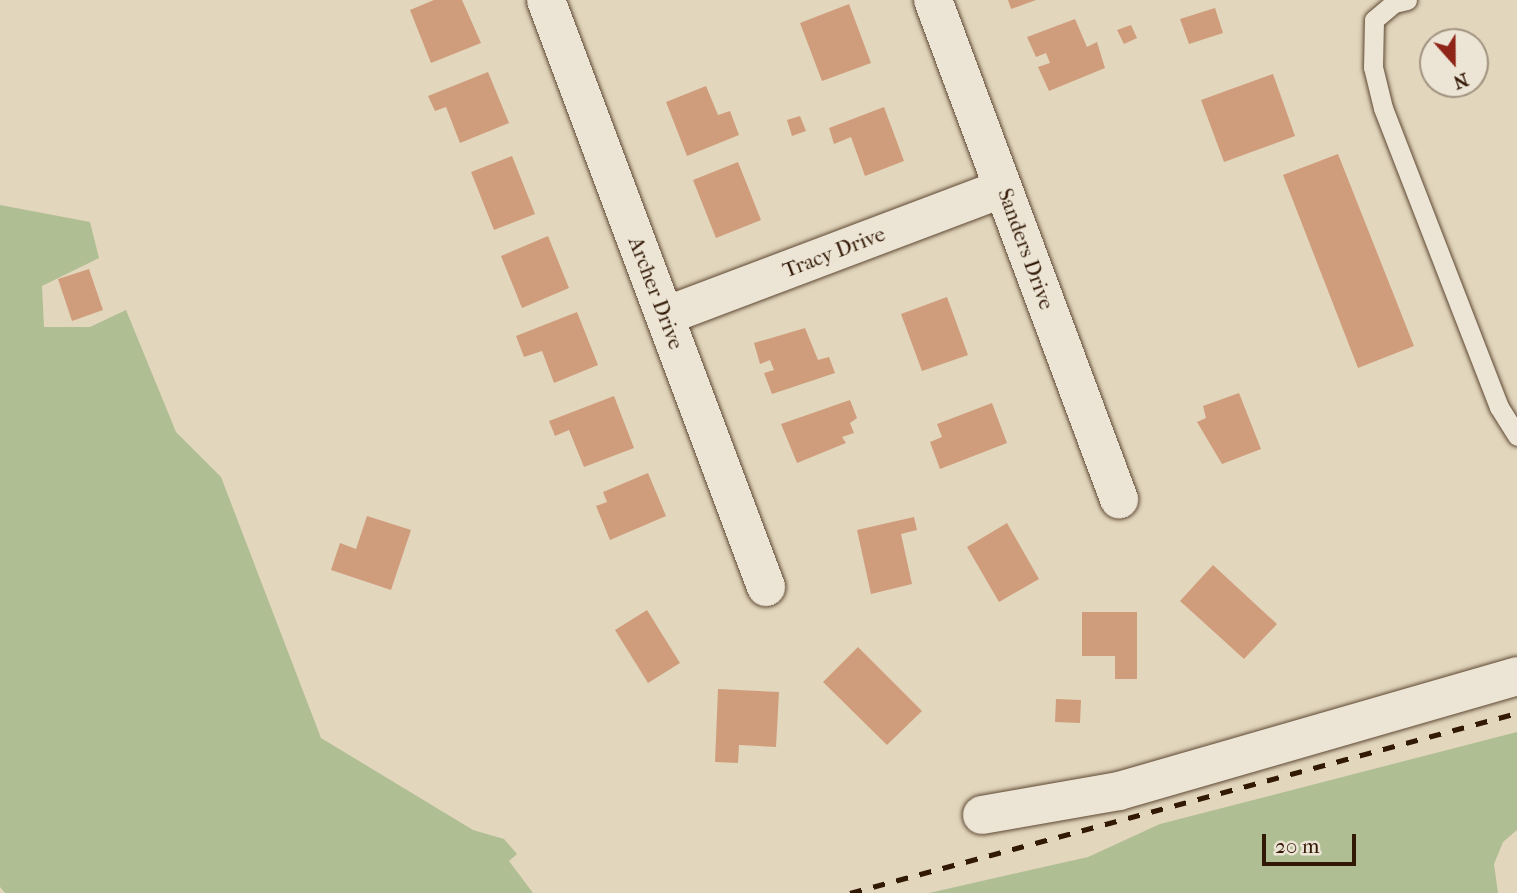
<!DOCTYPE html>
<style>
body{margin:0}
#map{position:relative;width:1517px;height:893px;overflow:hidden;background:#e2d6bd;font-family:"IM FELL French Canon",serif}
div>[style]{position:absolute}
.green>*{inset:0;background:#b0be93}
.building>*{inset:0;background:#d09d7c}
.roads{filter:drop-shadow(0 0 2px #5e4833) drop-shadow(0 0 2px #5e4833)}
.service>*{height:19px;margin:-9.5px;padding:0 9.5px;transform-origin:9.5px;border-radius:9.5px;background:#ece4d4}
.minor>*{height:38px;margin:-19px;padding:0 19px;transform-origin:19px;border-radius:19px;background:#ece4d4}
.rail>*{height:5px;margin-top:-2.5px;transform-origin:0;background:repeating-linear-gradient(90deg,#321905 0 12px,transparent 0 24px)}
span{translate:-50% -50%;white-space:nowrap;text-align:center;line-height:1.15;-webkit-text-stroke:7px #ece4d4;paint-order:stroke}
.street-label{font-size:21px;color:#321905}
.north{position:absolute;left:1419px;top:28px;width:70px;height:70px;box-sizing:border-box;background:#ece4d4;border:2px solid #a29381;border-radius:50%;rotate:159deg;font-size:19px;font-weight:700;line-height:28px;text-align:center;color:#321905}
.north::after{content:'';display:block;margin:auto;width:24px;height:32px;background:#8f2418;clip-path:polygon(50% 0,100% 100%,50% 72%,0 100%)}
.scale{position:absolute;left:1262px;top:834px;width:94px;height:32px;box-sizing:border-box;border:4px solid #321905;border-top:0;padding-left:9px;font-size:21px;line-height:24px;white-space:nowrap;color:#321905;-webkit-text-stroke:5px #ece4d4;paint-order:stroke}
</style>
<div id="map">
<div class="green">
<div style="clip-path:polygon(0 205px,90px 222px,99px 258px,42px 286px,44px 327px,90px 327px,126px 310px,176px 432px,221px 477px,321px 738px,473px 830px,504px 839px,517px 854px,509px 861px,533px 893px,5px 893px,0 887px)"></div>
<div style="clip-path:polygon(1517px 732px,1517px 830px,1503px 842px,1494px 864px,1498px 893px,929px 893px,1088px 857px,1160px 824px)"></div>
</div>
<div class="building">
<div style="clip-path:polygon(434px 0,462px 0,481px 43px,431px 63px,410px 10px)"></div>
<div style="clip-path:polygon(1008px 0,1036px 0,1011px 9px)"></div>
<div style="clip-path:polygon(849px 4px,871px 63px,822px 81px,800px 23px)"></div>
<div style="clip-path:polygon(1215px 8px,1223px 33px,1189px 44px,1180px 19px)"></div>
<div style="clip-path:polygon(1075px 19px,1087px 47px,1097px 42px,1105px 68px,1049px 91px,1038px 67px,1050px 63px,1046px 53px,1036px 57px,1027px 37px)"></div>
<div style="clip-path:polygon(1131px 25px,1137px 38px,1124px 44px,1117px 30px)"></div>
<div style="clip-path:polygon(488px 72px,509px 123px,460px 143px,446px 107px,435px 111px,428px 96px)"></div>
<div style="clip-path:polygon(1273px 74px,1295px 136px,1224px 162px,1201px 100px)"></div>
<div style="clip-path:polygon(706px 86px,718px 115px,730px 111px,739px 135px,687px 156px,666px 102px)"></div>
<div style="clip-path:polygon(884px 107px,904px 161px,865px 176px,851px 137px,834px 144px,829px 128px)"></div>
<div style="clip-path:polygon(800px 116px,806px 131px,792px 136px,787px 120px)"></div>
<div style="clip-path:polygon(1338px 154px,1414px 346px,1358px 368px,1283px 175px)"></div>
<div style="clip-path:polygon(512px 156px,535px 214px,494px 230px,471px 172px)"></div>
<div style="clip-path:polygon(738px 162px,761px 220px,716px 238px,693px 180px)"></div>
<div style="clip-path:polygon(548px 236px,569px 288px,522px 308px,501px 256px)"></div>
<div style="clip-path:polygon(89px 269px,103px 310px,72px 321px,58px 279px)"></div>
<div style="clip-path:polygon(947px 297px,968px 355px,922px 371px,901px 314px)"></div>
<div style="clip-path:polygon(577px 312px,598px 365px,554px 383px,542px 351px,524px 357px,516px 336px)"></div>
<div style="clip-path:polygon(805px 328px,818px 360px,829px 357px,835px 373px,772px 394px,764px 373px,774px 370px,770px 360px,760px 364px,754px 343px)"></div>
<div style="clip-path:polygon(1239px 393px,1261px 449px,1222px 464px,1197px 422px,1206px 418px,1203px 406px)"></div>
<div style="clip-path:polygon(614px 396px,634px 448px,584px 467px,569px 430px,555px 436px,549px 421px)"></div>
<div style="clip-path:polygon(850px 400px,857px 418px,850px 423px,854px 433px,842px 437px,846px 443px,797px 463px,781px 424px)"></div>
<div style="clip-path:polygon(992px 403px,1007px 443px,940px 469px,930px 442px,942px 437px,937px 424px)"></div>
<div style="clip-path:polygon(648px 473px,666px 516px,610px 540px,596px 506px,607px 502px,603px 492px)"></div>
<div style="clip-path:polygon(367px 516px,411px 530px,391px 590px,331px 570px,340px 543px,356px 549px)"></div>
<div style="clip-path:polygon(914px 517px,917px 530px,901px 534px,912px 584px,871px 594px,857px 530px)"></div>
<div style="clip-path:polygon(1007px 523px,1039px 579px,999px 602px,967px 547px)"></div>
<div style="clip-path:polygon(1213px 565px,1277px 624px,1244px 659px,1180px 601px)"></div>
<div style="clip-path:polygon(647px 610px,680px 663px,648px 683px,615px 630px)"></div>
<div style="clip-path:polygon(1082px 612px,1137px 612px,1137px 679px,1115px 679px,1115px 656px,1082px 656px)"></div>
<div style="clip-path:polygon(858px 647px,922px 711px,887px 745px,823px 682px)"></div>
<div style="clip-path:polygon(718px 689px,779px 692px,776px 747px,739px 745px,738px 763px,715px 762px)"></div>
<div style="clip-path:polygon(1056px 699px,1081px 700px,1080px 723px,1055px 722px)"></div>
</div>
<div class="roads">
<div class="service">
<div style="left:1407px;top:0;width:13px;rotate:167deg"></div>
<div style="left:1394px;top:3px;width:26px;rotate:140deg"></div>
<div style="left:1374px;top:20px;width:47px;rotate:91.2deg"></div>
<div style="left:1373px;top:67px;width:42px;rotate:76.3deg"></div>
<div style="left:1383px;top:108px;width:321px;rotate:68.8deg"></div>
<div style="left:1499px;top:407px;width:34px;rotate:58deg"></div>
</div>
<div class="minor">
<div style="left:546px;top:0;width:627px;rotate:69.45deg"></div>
<div style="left:933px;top:0;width:533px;rotate:69.56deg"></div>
<div style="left:665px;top:316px;width:361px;rotate:-20.7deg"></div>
<div style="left:982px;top:815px;width:139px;rotate:-9.9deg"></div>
<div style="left:1119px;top:791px;width:414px;rotate:-16.1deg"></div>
</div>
</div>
<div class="rail">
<div style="left:850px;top:893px;width:691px;rotate:-15.1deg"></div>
</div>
<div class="street-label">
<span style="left:1026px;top:249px;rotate:70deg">Sanders Drive</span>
<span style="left:834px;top:252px;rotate:-21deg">Tracy Drive</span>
<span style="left:656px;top:293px;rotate:69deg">Archer Drive</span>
</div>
<div class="north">N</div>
<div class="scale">20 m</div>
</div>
